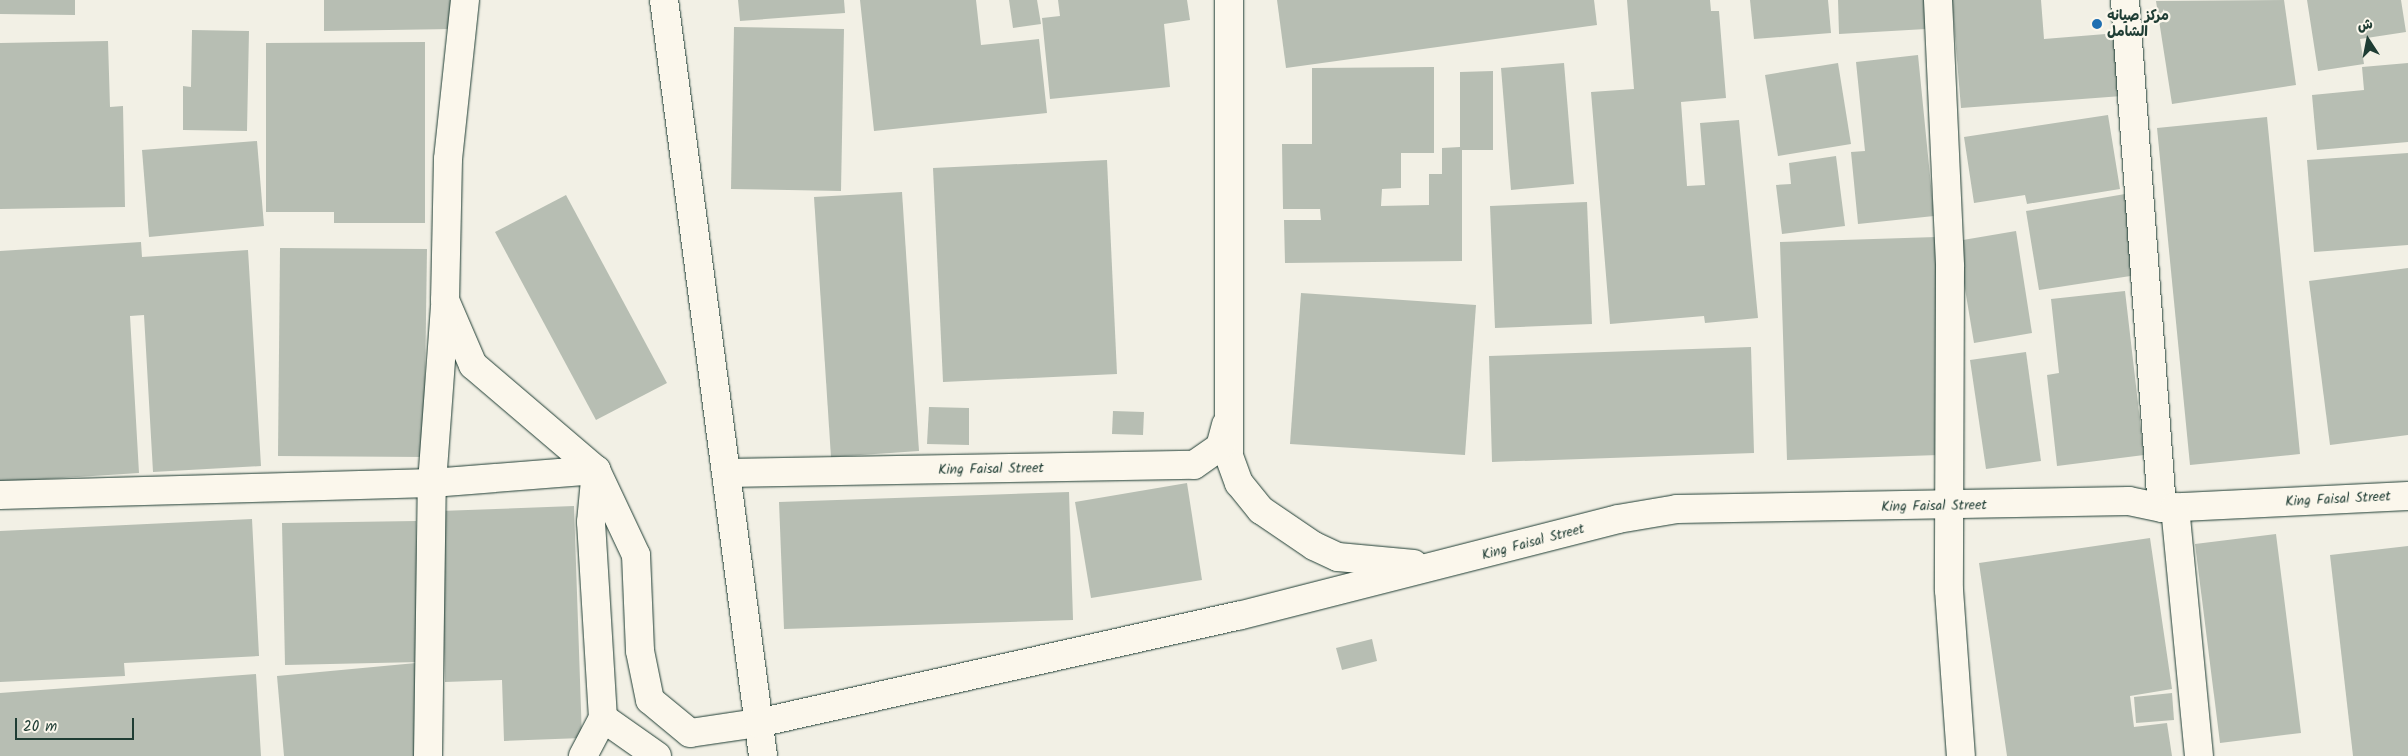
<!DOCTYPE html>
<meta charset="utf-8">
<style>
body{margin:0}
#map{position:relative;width:2408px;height:756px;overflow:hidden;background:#f2f0e5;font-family:Kalam,"Playpen Sans Arabic",sans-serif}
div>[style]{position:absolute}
.building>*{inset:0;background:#b7beb3}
.roads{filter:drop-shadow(0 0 1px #1f3d34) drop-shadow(0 0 1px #1f3d34)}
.minor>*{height:28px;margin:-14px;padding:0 14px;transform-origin:14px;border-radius:14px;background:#fbf7ec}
.dots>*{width:14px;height:14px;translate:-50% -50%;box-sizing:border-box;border:2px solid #fbf7ec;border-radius:50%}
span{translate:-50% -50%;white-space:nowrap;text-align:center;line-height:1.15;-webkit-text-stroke:4.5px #fbf7ec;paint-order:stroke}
.poi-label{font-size:14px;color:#1f3d34;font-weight:700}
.left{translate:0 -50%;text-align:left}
.street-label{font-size:14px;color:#1f3d34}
.north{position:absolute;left:2343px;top:15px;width:50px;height:50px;-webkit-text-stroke:4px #fbf7ec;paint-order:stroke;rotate:349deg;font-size:14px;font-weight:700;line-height:20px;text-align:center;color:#1f3d34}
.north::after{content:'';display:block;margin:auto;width:18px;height:22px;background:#1f3d34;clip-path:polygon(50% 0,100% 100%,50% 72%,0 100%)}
.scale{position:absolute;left:15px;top:718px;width:119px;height:22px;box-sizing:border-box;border:2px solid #1f3d34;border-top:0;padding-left:6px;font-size:15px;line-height:18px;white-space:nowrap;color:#1f3d34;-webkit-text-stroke:4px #fbf7ec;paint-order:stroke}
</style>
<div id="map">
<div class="building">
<div style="clip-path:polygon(0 0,75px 0,75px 15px,0 14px)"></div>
<div style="clip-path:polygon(324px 0,453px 0,453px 29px,324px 31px)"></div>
<div style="clip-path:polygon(738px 0,844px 0,845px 13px,740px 21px)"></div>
<div style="clip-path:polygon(860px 0,976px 0,981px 45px,1039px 39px,1047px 113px,874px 131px)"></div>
<div style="clip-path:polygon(1009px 0,1037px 0,1041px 24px,1013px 28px)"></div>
<div style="clip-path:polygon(1058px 0,1187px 0,1190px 20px,1164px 24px,1170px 87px,1050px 99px,1042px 18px,1060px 16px)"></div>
<div style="clip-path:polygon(1277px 0,1594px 0,1597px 25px,1286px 68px)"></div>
<div style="clip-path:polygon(1627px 0,1710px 0,1711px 11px,1719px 11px,1726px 98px,1681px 102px,1687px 186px,1705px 185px,1700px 123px,1739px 120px,1758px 318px,1705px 323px,1704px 316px,1610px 324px,1591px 92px,1634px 89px)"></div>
<div style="clip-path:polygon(1750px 0,1828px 0,1831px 33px,1754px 39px)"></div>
<div style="clip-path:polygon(1838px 0,1924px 0,1926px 29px,1839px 34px)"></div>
<div style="clip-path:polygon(1952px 0,2041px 0,2044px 39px,2118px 33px,2122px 96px,1961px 108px)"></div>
<div style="clip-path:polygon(2284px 0,2296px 85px,2172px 104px,2156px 1px)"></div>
<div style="clip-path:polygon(2307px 0,2401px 0,2406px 32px,2360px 39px,2364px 64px,2318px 71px)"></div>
<div style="clip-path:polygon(734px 27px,844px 29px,841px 191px,731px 189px)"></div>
<div style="clip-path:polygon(192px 30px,249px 31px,247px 131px,183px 130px,183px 86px,191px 87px)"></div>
<div style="clip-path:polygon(108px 41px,110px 107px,123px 106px,125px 207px,0 209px,0 43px)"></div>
<div style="clip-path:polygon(425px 42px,425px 223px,334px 223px,334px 212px,266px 212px,266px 43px)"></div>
<div style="clip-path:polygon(1918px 55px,1934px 216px,1858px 224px,1851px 152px,1865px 151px,1856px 62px)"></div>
<div style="clip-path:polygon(1564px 63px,1574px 184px,1511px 190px,1501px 68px)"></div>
<div style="clip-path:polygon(1838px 63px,1851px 144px,1778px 156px,1765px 75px)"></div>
<div style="clip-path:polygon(2408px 63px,2408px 142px,2317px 150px,2312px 95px,2364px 90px,2362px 67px)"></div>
<div style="clip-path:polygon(1434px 67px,1434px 153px,1401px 153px,1401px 188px,1382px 189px,1381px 206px,1429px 205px,1429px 174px,1442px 174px,1442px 148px,1460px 147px,1460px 72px,1493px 71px,1493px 150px,1462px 150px,1462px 261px,1285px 263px,1284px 220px,1321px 220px,1320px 209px,1283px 209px,1282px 144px,1312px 144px,1312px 68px)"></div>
<div style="clip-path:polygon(2108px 115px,2120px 189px,2027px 204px,2025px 195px,1974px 203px,1964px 137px)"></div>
<div style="clip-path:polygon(2267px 117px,2300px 454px,2190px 465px,2157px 128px)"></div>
<div style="clip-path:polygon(257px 141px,264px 226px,149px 237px,142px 150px)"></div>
<div style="clip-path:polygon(2408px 153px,2408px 245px,2314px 252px,2307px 160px)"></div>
<div style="clip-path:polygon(1836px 156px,1845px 226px,1782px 234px,1776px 185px,1791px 184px,1789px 163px)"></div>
<div style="clip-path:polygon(1107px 160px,1117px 374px,943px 382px,933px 168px)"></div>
<div style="clip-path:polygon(902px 192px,919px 451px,831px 457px,814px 197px)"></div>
<div style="clip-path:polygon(2125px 194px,2137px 275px,2039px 290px,2026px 211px)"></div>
<div style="clip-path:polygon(566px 195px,667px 383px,596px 420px,495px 232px)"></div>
<div style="clip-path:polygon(1587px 202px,1592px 324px,1495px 328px,1490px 206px)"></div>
<div style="clip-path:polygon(2016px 231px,2032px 333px,1974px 343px,1957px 241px)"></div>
<div style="clip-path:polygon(1936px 237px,1939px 455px,1787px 460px,1780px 242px)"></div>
<div style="clip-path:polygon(141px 242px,142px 257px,248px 250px,261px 466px,153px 472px,144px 315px,130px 316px,139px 473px,0 482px,0 251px)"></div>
<div style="clip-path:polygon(280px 248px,427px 249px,424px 457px,278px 456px)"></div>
<div style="clip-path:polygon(2408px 268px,2408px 435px,2330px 445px,2309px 281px)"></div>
<div style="clip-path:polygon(2125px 291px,2144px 455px,2057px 466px,2047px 375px,2059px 373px,2051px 299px)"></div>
<div style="clip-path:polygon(1301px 293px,1476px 305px,1465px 455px,1290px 444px)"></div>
<div style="clip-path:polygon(1751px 347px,1754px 453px,1492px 462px,1489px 356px)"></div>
<div style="clip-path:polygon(2026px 352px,2041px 461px,1986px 469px,1970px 360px)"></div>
<div style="clip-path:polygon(929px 407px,969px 408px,969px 445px,927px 444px)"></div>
<div style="clip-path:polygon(1113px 411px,1144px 412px,1143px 435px,1112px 434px)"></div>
<div style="clip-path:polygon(1187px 483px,1202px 580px,1091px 598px,1075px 502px)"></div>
<div style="clip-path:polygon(1069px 492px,1073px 620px,784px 629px,779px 502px)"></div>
<div style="clip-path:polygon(574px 506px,582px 738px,504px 741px,502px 680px,445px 682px,440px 511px)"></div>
<div style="clip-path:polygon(252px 519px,259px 656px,124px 663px,125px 676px,0 682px,0 531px)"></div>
<div style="clip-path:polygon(416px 521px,420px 662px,285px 665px,282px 523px)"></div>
<div style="clip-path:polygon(2276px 534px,2301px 733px,2220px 743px,2195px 544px)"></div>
<div style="clip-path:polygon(2150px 538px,2172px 689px,2130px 696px,2134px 727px,2167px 723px,2172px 756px,2007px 756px,1979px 563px)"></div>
<div style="clip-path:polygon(2408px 546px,2408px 756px,2353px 756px,2330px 555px)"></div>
<div style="clip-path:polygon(1372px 639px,1377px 661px,1342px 670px,1336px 648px)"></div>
<div style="clip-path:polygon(416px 663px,424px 756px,284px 756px,277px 676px)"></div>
<div style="clip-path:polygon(256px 674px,261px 756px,0 756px,0 693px)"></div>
<div style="clip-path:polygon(2172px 693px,2174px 720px,2136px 723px,2134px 697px)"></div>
</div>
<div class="roads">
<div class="minor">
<div style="left:465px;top:0;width:160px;rotate:96.1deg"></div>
<div style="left:448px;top:159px;width:141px;rotate:91.2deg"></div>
<div style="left:445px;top:300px;width:71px;rotate:66.7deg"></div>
<div style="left:473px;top:365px;width:162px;rotate:40.5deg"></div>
<div style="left:596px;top:470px;width:52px;rotate:95.5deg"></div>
<div style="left:591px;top:522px;width:196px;rotate:86.5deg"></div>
<div style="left:603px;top:718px;width:43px;rotate:117.8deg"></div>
<div style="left:664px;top:0;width:762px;rotate:82.54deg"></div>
<div style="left:1229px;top:0;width:456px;rotate:90deg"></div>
<div style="left:1229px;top:456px;width:29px;rotate:70deg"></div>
<div style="left:1239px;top:483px;width:35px;rotate:51deg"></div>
<div style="left:1261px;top:510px;width:64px;rotate:34.2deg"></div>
<div style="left:1314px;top:546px;width:26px;rotate:25deg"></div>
<div style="left:1338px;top:557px;width:76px;rotate:5.3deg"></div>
<div style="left:1938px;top:0;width:267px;rotate:87.4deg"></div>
<div style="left:1950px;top:267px;width:323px;rotate:90.2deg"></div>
<div style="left:1949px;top:590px;width:166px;rotate:85.9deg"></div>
<div style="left:2125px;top:0;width:509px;rotate:85.83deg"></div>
<div style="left:727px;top:473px;width:467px;rotate:-1deg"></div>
<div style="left:1194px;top:465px;width:32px;rotate:-35deg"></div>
<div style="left:1220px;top:447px;width:23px;rotate:-75deg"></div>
<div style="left:0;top:495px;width:432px;rotate:-1.6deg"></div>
<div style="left:432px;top:483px;width:165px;rotate:-4.5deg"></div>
<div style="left:596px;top:470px;width:94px;rotate:64.8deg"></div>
<div style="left:636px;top:555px;width:96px;rotate:87.6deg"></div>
<div style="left:640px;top:651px;width:50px;rotate:78.5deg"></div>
<div style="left:650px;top:700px;width:52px;rotate:39.5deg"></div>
<div style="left:690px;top:733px;width:69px;rotate:-8.4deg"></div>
<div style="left:758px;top:723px;width:492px;rotate:-12.6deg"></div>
<div style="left:1238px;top:616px;width:392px;rotate:-14.3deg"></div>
<div style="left:1618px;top:519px;width:60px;rotate:-9.6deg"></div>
<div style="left:1677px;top:509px;width:452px;rotate:-1deg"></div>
<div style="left:2129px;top:501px;width:34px;rotate:12deg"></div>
<div style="left:2162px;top:508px;width:246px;rotate:-2.8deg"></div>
<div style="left:2175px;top:507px;width:250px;rotate:84.5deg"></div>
<div style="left:603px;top:718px;width:66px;rotate:35.1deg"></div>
<div style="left:428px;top:756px;width:273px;rotate:-89.2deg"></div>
<div style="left:432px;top:483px;width:177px;rotate:-85.8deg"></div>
</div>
</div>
<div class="dots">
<div style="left:2097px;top:24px;background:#1f6fb2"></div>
</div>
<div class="poi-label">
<span class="left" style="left:2107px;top:24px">مركز صيانه<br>الشامل</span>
</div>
<div class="street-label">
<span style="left:991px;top:469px;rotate:-1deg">King Faisal Street</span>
<span style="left:2338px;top:499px;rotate:-3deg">King Faisal Street</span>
<span style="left:1934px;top:506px;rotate:-1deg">King Faisal Street</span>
<span style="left:1533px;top:542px;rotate:-15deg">King Faisal Street</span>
</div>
<div class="north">ش</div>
<div class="scale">20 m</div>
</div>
